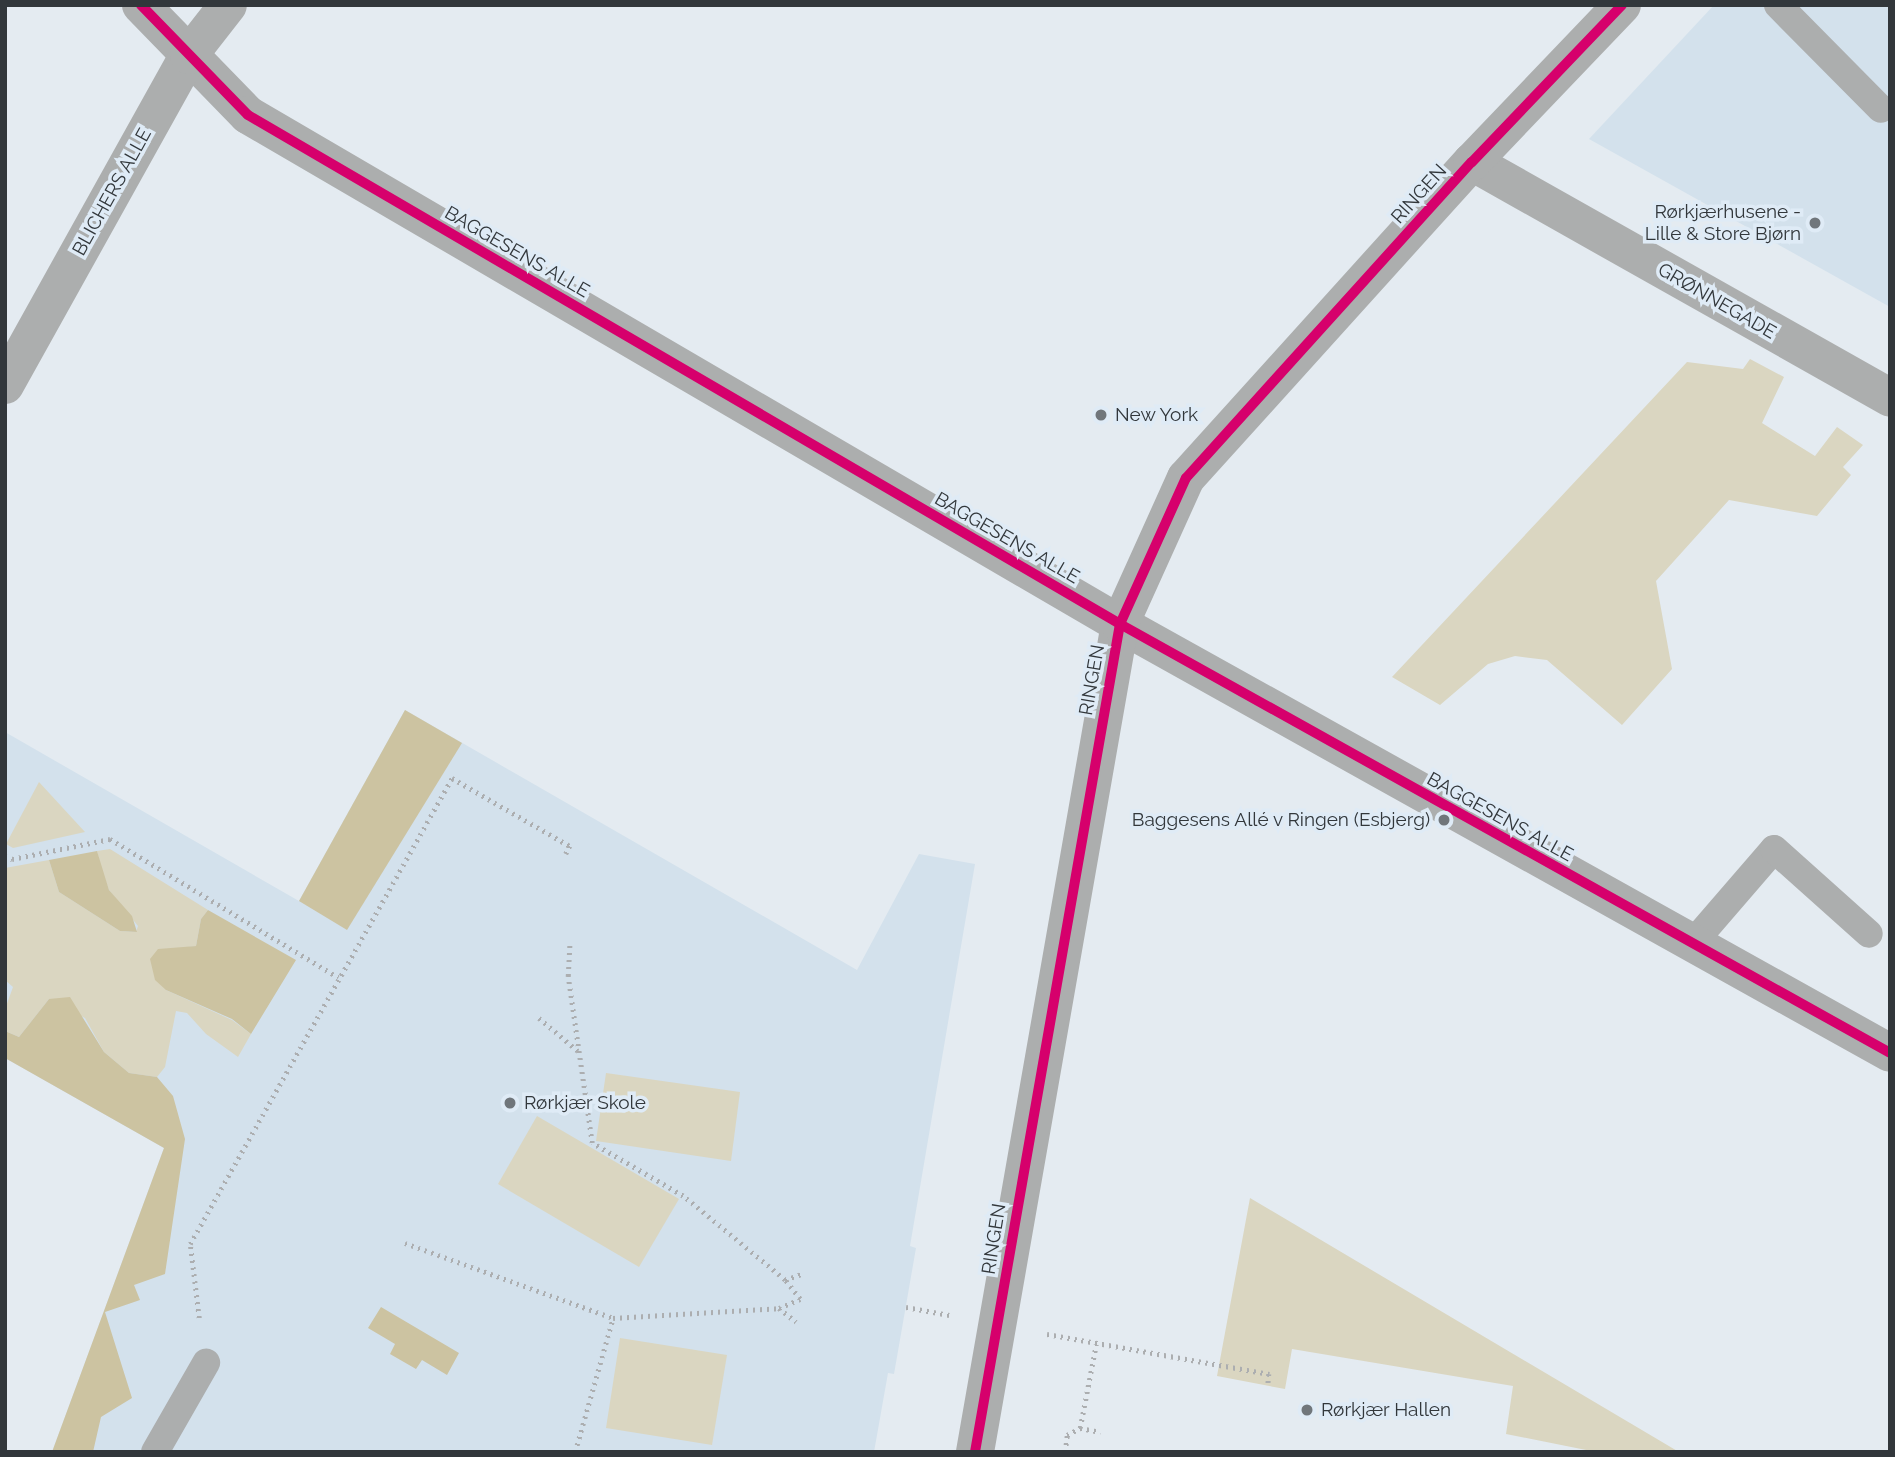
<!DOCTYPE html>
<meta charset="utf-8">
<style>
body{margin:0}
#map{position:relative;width:1895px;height:1457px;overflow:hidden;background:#e4ebf1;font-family:Raleway,sans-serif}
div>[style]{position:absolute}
.built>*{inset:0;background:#d3e1ec}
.green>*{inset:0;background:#dad6c1}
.forest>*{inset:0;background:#ccc3a1}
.path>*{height:4.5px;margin-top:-2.25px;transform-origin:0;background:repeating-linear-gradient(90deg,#acaeb0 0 2px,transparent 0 7px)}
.service>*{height:28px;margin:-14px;padding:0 14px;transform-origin:14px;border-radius:14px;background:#acaeae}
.minor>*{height:38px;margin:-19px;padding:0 19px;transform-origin:19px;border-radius:19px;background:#acaeae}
.tertiary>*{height:38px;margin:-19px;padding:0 19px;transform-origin:19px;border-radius:19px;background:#acaeae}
.cycleway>*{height:10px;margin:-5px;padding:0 5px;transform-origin:5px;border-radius:5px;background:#d6006c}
.dots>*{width:19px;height:19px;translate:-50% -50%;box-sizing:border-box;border:4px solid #dfebf6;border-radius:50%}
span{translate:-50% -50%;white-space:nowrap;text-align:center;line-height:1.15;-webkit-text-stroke:7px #dfebf6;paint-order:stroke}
.street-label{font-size:19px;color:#32373b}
.poi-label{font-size:19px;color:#32373b}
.right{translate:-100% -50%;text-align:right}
.left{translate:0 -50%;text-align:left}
.frame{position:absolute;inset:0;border:7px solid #32373b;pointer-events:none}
</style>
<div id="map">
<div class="built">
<div style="clip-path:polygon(1714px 5px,1890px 5px,1890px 307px,1589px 139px)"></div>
<div style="clip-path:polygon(405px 710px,857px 970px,919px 854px,975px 864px,910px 1246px,916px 1248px,894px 1374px,888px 1373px,874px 1452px,52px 1452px,164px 1148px,5px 1058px,5px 732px,299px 901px)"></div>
</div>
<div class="green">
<div style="clip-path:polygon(1750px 359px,1784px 377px,1762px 423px,1815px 456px,1837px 427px,1863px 445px,1843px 467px,1851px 475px,1817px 516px,1729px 500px,1656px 581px,1672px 669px,1622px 725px,1547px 660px,1515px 656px,1488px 664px,1440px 705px,1392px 677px,1687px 362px,1743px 369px)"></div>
<div style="clip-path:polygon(39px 782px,85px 832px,13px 848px,6px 844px)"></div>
<div style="clip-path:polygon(110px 849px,208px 910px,201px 919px,196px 946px,181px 948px,166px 990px,232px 1020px,251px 1034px,238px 1057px,206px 1034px,187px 1013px,176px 1011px,165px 1067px,157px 1077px,129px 1073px,104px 1052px,85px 1018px,49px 999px,19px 1037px,5px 1031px,5px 1009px,13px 987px,5px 980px,5px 868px,49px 860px,59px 892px,120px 931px,136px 932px,138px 926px,109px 890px,102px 871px,97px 851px)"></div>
<div style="clip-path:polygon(606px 1073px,740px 1092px,731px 1161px,596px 1141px)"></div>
<div style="clip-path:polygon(537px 1116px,679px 1199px,639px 1267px,498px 1184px)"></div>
<div style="clip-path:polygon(1250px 1198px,1679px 1452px,1596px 1452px,1506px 1434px,1513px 1386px,1292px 1349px,1285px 1389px,1217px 1376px)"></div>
<div style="clip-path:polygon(620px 1338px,727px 1355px,712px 1445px,606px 1428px)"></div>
</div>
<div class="forest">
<div style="clip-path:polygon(405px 710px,462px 743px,347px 930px,299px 901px)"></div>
<div style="clip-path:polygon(97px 851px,109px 890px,132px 916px,137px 932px,120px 931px,59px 892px,49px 860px)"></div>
<div style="clip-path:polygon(208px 910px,296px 960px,251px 1034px,232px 1019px,166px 990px,155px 980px,150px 959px,158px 949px,196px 946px,201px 919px)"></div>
<div style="clip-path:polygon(70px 997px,104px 1052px,129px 1073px,157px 1077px,173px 1096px,185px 1139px,165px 1274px,134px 1285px,140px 1300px,105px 1312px,132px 1398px,101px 1417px,93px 1452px,52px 1452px,164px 1148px,5px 1058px,5px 1031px,19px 1037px,49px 999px)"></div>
<div style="clip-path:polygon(381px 1307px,459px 1353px,447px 1375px,422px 1360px,416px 1369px,390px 1354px,395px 1344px,368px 1328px)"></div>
</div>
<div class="path">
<div style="left:5px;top:856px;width:8px;rotate:23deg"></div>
<div style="left:12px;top:859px;width:100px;rotate:-11.5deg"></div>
<div style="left:110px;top:839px;width:267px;rotate:31.2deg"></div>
<div style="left:539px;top:1018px;width:51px;rotate:40.2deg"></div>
<div style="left:405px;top:1243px;width:221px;rotate:19.8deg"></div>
<div style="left:613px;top:1318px;width:166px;rotate:-3.4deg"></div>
<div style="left:779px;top:1308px;width:23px;rotate:-23deg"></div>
<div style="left:800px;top:1299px;width:24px;rotate:-128deg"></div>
<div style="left:785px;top:1280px;width:132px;rotate:-140.5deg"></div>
<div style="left:683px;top:1196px;width:105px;rotate:-149.8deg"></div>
<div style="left:592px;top:1143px;width:169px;rotate:-98.2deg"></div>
<div style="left:568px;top:976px;width:33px;rotate:-87deg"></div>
<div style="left:785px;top:1280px;width:20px;rotate:-20deg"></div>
<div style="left:906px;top:1307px;width:44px;rotate:10.5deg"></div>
<div style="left:779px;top:1308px;width:22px;rotate:39deg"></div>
<div style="left:199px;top:1318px;width:75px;rotate:-96.9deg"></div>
<div style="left:190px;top:1244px;width:535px;rotate:-60.65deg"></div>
<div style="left:452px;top:778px;width:136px;rotate:30deg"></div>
<div style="left:570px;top:846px;width:9px;rotate:117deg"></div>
<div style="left:1047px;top:1334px;width:226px;rotate:10.2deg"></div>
<div style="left:1269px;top:1374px;width:11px;rotate:95deg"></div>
<div style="left:1080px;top:1428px;width:85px;rotate:-79.1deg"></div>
<div style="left:575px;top:1452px;width:139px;rotate:-74.2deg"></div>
<div style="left:1065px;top:1452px;width:17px;rotate:-83deg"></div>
<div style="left:1067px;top:1435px;width:15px;rotate:-28deg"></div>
<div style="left:1080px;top:1428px;width:21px;rotate:11deg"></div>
</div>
<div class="service">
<div style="left:1778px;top:5px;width:146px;rotate:45.3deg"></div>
<div style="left:1692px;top:944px;width:125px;rotate:-49.2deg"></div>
<div style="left:1774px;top:849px;width:127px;rotate:41.8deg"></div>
<div style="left:155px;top:1452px;width:103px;rotate:-60.2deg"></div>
</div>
<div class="minor">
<div style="left:141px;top:5px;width:153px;rotate:45.8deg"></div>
<div style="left:248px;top:115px;width:1010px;rotate:30.27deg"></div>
<div style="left:1120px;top:624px;width:881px;rotate:29.12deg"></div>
<div style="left:1472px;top:162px;width:480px;rotate:29.4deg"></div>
<div style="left:5px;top:385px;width:378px;rotate:-60.9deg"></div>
<div style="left:189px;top:55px;width:63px;rotate:-52deg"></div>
</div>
<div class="tertiary">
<div style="left:975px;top:1452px;width:841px;rotate:-80.07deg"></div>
<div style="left:1120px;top:624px;width:160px;rotate:-65.7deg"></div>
<div style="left:1186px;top:478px;width:426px;rotate:-47.9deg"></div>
<div style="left:1472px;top:162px;width:217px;rotate:-46.3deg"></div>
</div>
<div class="cycleway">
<div style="left:141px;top:5px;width:153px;rotate:45.8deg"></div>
<div style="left:248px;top:115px;width:1010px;rotate:30.27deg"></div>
<div style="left:1120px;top:624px;width:881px;rotate:29.12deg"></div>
<div style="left:975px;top:1452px;width:841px;rotate:-80.07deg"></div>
<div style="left:1120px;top:624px;width:160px;rotate:-65.7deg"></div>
<div style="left:1186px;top:478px;width:426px;rotate:-47.9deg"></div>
<div style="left:1472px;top:162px;width:217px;rotate:-46.3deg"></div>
</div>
<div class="dots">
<div style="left:1815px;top:223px;background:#70767b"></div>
<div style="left:1101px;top:415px;background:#70767b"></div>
<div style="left:1444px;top:820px;background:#70767b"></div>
<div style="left:510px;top:1103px;background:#70767b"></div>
<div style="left:1307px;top:1410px;background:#70767b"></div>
</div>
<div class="street-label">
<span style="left:112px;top:192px;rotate:-61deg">BLICHERS ALLE</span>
<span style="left:1419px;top:194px;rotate:-48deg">RINGEN</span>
<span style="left:517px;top:252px;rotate:30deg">BAGGESENS ALLE</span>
<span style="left:1717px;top:301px;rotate:30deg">GRØNNEGADE</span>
<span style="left:1007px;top:538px;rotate:30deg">BAGGESENS ALLE</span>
<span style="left:1092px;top:680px;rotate:-80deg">RINGEN</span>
<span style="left:1500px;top:817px;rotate:29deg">BAGGESENS ALLE</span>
<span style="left:994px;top:1239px;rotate:-81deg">RINGEN</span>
</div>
<div class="poi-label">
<span class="right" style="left:1801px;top:223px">Rørkjærhusene -<br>Lille &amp; Store Bjørn</span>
<span class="left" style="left:1115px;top:415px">New York</span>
<span class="right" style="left:1430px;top:820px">Baggesens Allé v Ringen (Esbjerg)</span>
<span class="left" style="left:524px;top:1103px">Rørkjær Skole</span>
<span class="left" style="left:1321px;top:1410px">Rørkjær Hallen</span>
</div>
<div class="frame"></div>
</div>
